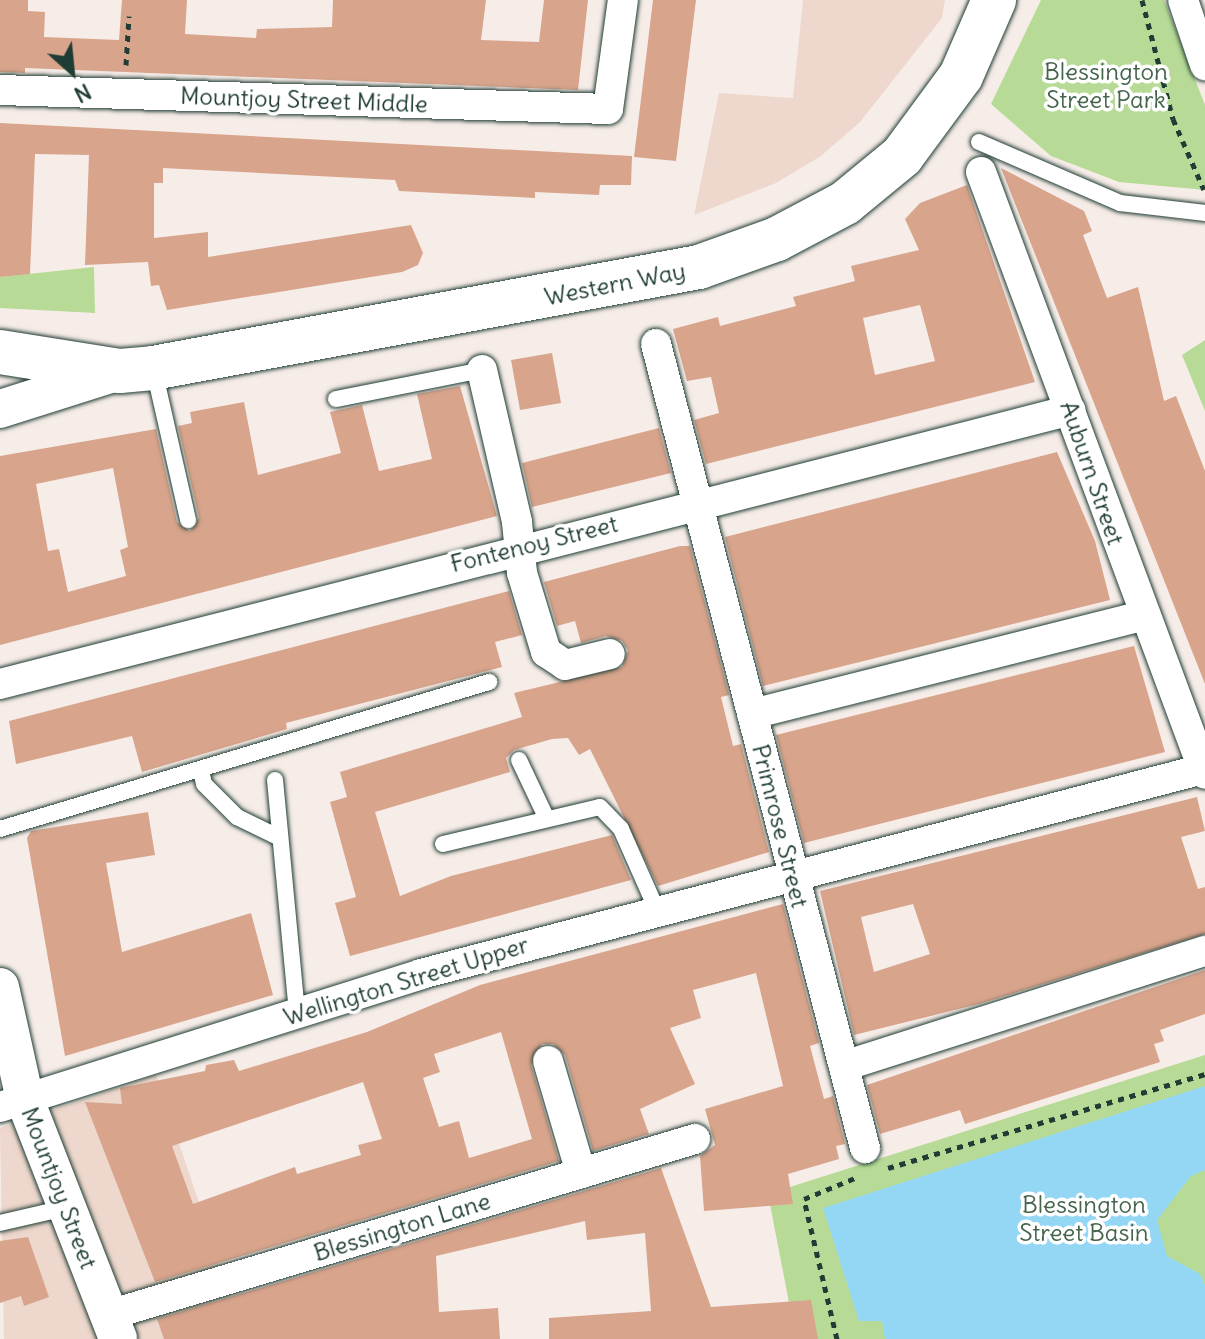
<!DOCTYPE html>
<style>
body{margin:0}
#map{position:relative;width:1205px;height:1339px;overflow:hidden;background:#f7ede8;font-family:Delius,sans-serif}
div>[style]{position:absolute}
.built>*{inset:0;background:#eed7cc}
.green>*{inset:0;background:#b7db96}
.water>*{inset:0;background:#94d7f5}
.building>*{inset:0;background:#d8a48c}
.path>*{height:5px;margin-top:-2.5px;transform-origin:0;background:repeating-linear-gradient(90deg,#1f3d34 0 6px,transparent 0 12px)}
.roads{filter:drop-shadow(0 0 2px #1f3d34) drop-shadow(0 0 2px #1f3d34)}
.service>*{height:16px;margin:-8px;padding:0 8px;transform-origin:8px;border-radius:8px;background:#fff}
.minor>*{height:30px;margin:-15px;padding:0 15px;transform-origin:15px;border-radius:15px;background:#fff}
.tertiary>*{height:38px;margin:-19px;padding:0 19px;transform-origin:19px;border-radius:19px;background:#fff}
.secondary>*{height:44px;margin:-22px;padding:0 22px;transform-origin:22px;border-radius:22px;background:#fff}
span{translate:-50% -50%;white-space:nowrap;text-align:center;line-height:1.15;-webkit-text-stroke:7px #fff;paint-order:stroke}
.park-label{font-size:24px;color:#45644c}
.street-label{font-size:24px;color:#1f3d34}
.north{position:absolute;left:32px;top:32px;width:80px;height:80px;-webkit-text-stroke:6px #fff;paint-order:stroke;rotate:153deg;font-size:22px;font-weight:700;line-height:32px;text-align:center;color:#1f3d34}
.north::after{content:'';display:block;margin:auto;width:28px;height:36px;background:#1f3d34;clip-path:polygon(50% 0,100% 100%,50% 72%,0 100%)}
</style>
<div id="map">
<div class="built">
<div style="clip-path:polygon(803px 0,945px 0,942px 18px,860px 122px,821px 156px,776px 183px,694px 215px,719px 93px,793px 98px)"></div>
<div style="clip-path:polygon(156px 1075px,245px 1339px,4px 1339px,0 1128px)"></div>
</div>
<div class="green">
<div style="clip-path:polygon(1041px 0,1164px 0,1205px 105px,1205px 190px,1119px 182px,1051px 156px,991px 104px)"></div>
<div style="clip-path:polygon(94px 267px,95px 313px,0 308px,0 277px)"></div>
<div style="clip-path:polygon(1205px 340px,1205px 411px,1182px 355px)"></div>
<div style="clip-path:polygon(1205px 1055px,1205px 1339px,796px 1339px,768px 1194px)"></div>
</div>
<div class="water">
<div style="clip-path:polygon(1205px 1086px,1205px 1170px,1191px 1176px,1157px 1220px,1167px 1256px,1200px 1274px,1205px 1285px,1205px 1339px,885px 1339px,882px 1321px,859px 1321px,823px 1208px)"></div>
</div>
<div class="building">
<div style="clip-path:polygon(0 0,28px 0,28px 11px,45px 12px,44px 37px,119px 40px,122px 0,187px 0,185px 34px,256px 38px,257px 29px,332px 27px,333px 0,486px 0,481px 40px,539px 42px,544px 0,588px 0,578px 90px,25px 68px,25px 73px,0 72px)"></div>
<div style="clip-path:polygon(653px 0,696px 0,676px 161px,634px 157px)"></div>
<div style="clip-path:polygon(0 123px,632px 156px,631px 185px,600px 185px,599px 195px,535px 192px,535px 198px,399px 191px,395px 180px,163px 168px,163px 183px,154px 183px,154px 238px,208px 232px,208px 257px,411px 225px,423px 253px,418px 265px,402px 272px,167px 310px,159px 285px,151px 286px,148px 262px,85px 265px,89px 155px,35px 154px,30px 274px,0 277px)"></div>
<div style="clip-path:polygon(1001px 168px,1084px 211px,1092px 231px,1083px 235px,1107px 298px,1138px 287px,1164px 401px,1176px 396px,1205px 471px,1205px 684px)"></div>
<div style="clip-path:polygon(evenodd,967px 185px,1035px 382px,706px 464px,694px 420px,719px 413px,711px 377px,687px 381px,673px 329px,718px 317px,720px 326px,796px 306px,793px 297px,855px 281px,851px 266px,919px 250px,905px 219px,920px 203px,967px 185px,920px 305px,935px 361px,875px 375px,863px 318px,920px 305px)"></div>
<div style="clip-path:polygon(552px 353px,561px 403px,520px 410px,511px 360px)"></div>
<div style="clip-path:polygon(evenodd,460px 386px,497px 516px,0 645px,0 456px,156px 429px,177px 522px,190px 531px,199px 518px,178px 426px,192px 423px,190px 412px,244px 402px,258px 475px,341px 453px,330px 412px,362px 405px,379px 471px,432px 459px,417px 394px,460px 386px,113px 468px,128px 547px,120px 550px,126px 576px,68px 592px,59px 549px,48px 551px,36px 484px,113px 468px)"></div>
<div style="clip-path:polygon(659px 428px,671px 473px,532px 507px,522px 463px)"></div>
<div style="clip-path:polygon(1057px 452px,1095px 541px,1110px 600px,763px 686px,725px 537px)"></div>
<div style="clip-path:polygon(680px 546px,690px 546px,729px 695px,721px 697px,733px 746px,741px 744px,769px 852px,658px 886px,590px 749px,579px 755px,568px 738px,552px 739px,514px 750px,506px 758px,510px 772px,375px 812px,400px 896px,451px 876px,612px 835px,631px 880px,350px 956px,335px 903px,356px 897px,330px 802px,347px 797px,340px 772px,522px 717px,514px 693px,622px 667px,628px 650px,622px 641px,606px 636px,581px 643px,575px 621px,557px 626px,544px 582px)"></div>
<div style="clip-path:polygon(509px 591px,522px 635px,495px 642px,502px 667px,286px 723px,287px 729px,142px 772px,132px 736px,16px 764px,9px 721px)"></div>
<div style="clip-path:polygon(1134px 646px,1165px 752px,804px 843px,776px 735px)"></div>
<div style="clip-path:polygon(evenodd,1197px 797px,1205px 831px,1181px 837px,1198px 889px,1205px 887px,1205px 934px,979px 1004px,854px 1035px,820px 891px,1197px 797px,913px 904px,930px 954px,874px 972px,861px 917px,913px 904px)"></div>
<div style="clip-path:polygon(148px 812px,155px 855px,106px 863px,122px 952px,251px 913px,273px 995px,65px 1056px,27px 838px,31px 831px)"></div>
<div style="clip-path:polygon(evenodd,783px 904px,819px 1043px,810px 1046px,824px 1099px,833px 1096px,845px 1144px,836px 1146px,839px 1159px,788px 1174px,793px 1204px,704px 1211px,700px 1156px,715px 1145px,705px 1109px,783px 1086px,756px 973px,693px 990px,701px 1018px,670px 1028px,695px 1084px,640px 1109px,649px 1134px,593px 1151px,565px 1055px,553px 1044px,542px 1044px,531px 1065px,559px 1161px,155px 1282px,85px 1102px,122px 1104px,120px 1088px,205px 1071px,206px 1065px,234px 1060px,239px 1071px,367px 1032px,480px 985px,783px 904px,501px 1032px,532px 1139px,469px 1158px,459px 1121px,439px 1127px,423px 1078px,440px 1072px,434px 1054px,501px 1032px,783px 904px,363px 1082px,382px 1139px,358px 1145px,361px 1155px,297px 1174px,295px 1167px,193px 1204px,172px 1146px,363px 1082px)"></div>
<div style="clip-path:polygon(1205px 970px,1205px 1014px,1160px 1030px,1164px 1041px,1154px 1044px,1160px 1062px,965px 1124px,960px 1110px,880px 1134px,867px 1085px)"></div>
<div style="clip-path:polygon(661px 1168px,711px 1307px,811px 1300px,818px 1339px,549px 1339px,549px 1318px,651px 1311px,645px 1233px,587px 1240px,585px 1221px,436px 1256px,439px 1312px,498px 1308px,500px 1339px,164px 1339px,157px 1319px)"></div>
<div style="clip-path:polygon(28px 1237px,49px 1297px,24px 1306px,21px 1296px,0 1303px,0 1241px)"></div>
</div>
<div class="path">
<div style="left:1142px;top:0;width:123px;rotate:75.4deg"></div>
<div style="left:1173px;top:119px;width:77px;rotate:66.4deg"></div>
<div style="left:126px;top:65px;width:49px;rotate:-86.5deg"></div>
<div style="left:888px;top:1168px;width:331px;rotate:-16.5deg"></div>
<div style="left:837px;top:1339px;width:144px;rotate:-103.3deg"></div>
<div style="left:804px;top:1199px;width:55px;rotate:-22.4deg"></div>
</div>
<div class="roads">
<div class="service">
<div style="left:979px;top:142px;width:154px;rotate:23.4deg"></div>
<div style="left:1120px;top:203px;width:86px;rotate:6.7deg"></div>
<div style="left:154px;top:370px;width:154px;rotate:77.2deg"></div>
<div style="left:336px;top:399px;width:149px;rotate:-11.2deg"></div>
<div style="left:519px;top:760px;width:63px;rotate:64.7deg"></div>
<div style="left:201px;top:770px;width:14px;rotate:78deg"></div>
<div style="left:204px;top:784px;width:47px;rotate:45deg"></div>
<div style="left:237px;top:817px;width:48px;rotate:26deg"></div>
<div style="left:275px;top:780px;width:235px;rotate:84.6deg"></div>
<div style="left:0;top:829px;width:511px;rotate:-16.73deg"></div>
<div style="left:443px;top:844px;width:161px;rotate:-13.3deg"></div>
<div style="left:600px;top:807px;width:30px;rotate:46deg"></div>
<div style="left:621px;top:829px;width:86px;rotate:66.1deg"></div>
<div style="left:0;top:1223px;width:67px;rotate:-13deg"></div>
</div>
<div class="minor">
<div style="left:1183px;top:0;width:69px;rotate:71.3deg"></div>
<div style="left:0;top:90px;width:608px;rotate:1.79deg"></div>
<div style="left:608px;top:109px;width:110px;rotate:-82.2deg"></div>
<div style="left:981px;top:172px;width:642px;rotate:69.59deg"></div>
<div style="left:656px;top:344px;width:831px;rotate:75.43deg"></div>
<div style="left:482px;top:370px;width:156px;rotate:77deg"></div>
<div style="left:517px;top:522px;width:51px;rotate:84.4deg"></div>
<div style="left:522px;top:573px;width:83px;rotate:73.1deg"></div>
<div style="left:546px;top:652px;width:23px;rotate:34deg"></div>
<div style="left:565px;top:665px;width:46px;rotate:-13.7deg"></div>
<div style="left:0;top:684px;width:1105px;rotate:-14.35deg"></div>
<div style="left:752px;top:714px;width:402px;rotate:-14.1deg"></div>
<div style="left:548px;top:1061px;width:117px;rotate:73.6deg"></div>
<div style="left:844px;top:1066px;width:379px;rotate:-17.7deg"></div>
<div style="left:0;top:1107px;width:442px;rotate:-17.5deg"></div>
<div style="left:421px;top:974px;width:808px;rotate:-14.69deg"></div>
<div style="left:109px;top:1315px;width:612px;rotate:-16.72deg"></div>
</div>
<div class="tertiary">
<div style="left:0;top:409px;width:126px;rotate:-17.6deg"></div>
<div style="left:0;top:987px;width:116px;rotate:77.5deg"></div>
<div style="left:25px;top:1100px;width:256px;rotate:68.7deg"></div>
</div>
<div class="secondary">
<div style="left:0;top:352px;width:121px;rotate:9deg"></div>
<div style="left:120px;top:371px;width:33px;rotate:-5deg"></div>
<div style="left:153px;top:368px;width:555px;rotate:-10.48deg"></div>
<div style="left:699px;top:267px;width:83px;rotate:-19.7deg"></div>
<div style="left:777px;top:239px;width:77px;rotate:-27.9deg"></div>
<div style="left:845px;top:203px;width:74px;rotate:-39.5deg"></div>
<div style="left:902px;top:156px;width:99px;rotate:-53.6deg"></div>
<div style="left:961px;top:76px;width:83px;rotate:-66.5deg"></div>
</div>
</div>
<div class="park-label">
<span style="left:1106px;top:86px">Blessington<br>Street Park</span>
<span style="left:1084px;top:1219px">Blessington<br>Street Basin</span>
</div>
<div class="street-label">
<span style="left:304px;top:100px;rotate:2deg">Mountjoy Street Middle</span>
<span style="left:615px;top:284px;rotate:-11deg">Western Way</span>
<span style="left:1092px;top:473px;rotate:71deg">Auburn Street</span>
<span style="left:534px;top:544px;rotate:-14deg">Fontenoy Street</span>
<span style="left:780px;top:826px;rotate:76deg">Primrose Street</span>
<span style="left:406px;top:981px;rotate:-17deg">Wellington Street Upper</span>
<span style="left:59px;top:1188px;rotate:69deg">Mountjoy Street</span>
<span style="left:402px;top:1227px;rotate:-17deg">Blessington Lane</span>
</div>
<div class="north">N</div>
</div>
